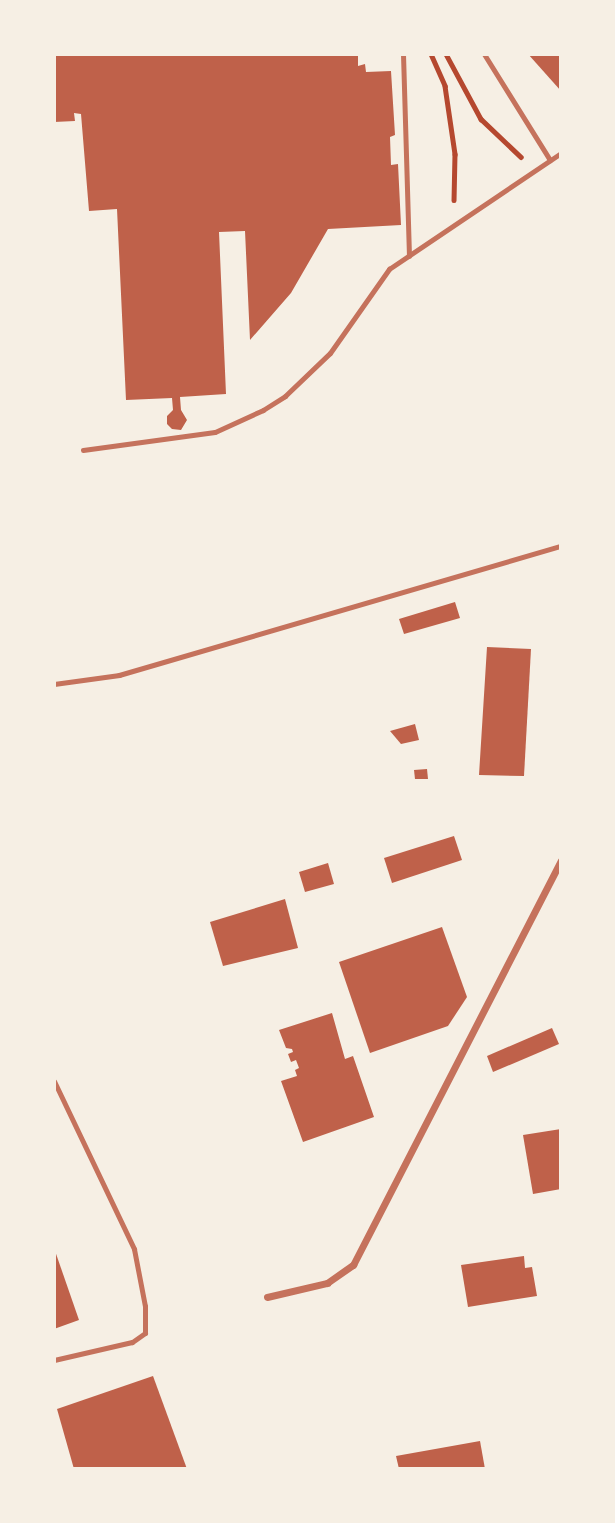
<!DOCTYPE html>
<style>
body{margin:0}
#map{position:relative;width:615px;height:1523px;overflow:hidden;background:#f6efe4;font-family:Georgia,serif}
div>[style]{position:absolute}
.building>*{inset:0;background:#bf614a}
.path>*{height:4.5px;margin:-2.25px;padding:0 2.25px;transform-origin:2.25px;border-radius:2.25px;background:#b5482f}
.service>*{height:5px;margin:-2.5px;padding:0 2.5px;transform-origin:2.5px;border-radius:2.5px;background:#c5725c}
.minor>*{height:7px;margin:-3.5px;padding:0 3.5px;transform-origin:3.5px;border-radius:3.5px;background:#c5725c}
span{translate:-50% -50%;white-space:nowrap;text-align:center;line-height:1.15;-webkit-text-stroke:6px #f6efe4;paint-order:stroke}
.frame{position:absolute;inset:0;border:56px solid #f6efe4;pointer-events:none}
</style>
<div id="map">
<div class="building">
<div style="clip-path:polygon(54px 54px,358px 54px,358px 66px,365px 64px,366px 72px,391px 71px,395px 135px,390px 137px,391px 165px,398px 164px,401px 225px,328px 229px,291px 293px,250px 340px,245px 231px,219px 232px,226px 394px,180px 397px,181px 410px,187px 420px,181px 430px,172px 429px,167px 424px,167px 416px,173px 410px,172px 398px,126px 400px,117px 209px,89px 211px,81px 114px,74px 113px,75px 121px,54px 122px)"></div>
<div style="clip-path:polygon(528px 54px,561px 54px,561px 91px)"></div>
<div style="clip-path:polygon(455px 602px,460px 618px,404px 634px,399px 619px)"></div>
<div style="clip-path:polygon(487px 647px,531px 649px,524px 776px,479px 775px)"></div>
<div style="clip-path:polygon(415px 724px,419px 740px,401px 744px,390px 731px)"></div>
<div style="clip-path:polygon(427px 769px,428px 779px,415px 779px,414px 770px)"></div>
<div style="clip-path:polygon(454px 836px,462px 860px,392px 883px,384px 858px)"></div>
<div style="clip-path:polygon(328px 863px,334px 884px,305px 892px,299px 872px)"></div>
<div style="clip-path:polygon(285px 899px,298px 948px,223px 966px,210px 922px)"></div>
<div style="clip-path:polygon(442px 927px,467px 997px,448px 1026px,370px 1053px,339px 962px)"></div>
<div style="clip-path:polygon(332px 1013px,345px 1059px,353px 1056px,374px 1117px,303px 1142px,281px 1081px,297px 1076px,295px 1070px,299px 1068px,296px 1060px,291px 1062px,288px 1054px,293px 1052px,292px 1049px,286px 1048px,279px 1030px)"></div>
<div style="clip-path:polygon(552px 1028px,559px 1044px,493px 1072px,487px 1056px)"></div>
<div style="clip-path:polygon(561px 1129px,561px 1189px,533px 1194px,523px 1135px)"></div>
<div style="clip-path:polygon(54px 1248px,79px 1320px,54px 1329px)"></div>
<div style="clip-path:polygon(524px 1256px,525px 1268px,532px 1267px,537px 1296px,468px 1307px,461px 1265px)"></div>
<div style="clip-path:polygon(153px 1376px,187px 1469px,74px 1469px,57px 1409px)"></div>
<div style="clip-path:polygon(480px 1441px,485px 1469px,399px 1469px,396px 1456px)"></div>
</div>
<div class="path">
<div style="left:431px;top:54px;width:35px;rotate:66deg"></div>
<div style="left:445px;top:86px;width:69px;rotate:81.6deg"></div>
<div style="left:455px;top:154px;width:46px;rotate:91.2deg"></div>
<div style="left:446px;top:54px;width:74px;rotate:61.7deg"></div>
<div style="left:481px;top:119px;width:55px;rotate:43.5deg"></div>
</div>
<div class="service">
<div style="left:403px;top:54px;width:202px;rotate:88.3deg"></div>
<div style="left:484px;top:54px;width:125px;rotate:58.1deg"></div>
<div style="left:83px;top:450px;width:133px;rotate:-7.8deg"></div>
<div style="left:215px;top:432px;width:53px;rotate:-24.6deg"></div>
<div style="left:263px;top:410px;width:26px;rotate:-32deg"></div>
<div style="left:285px;top:396px;width:62px;rotate:-43.7deg"></div>
<div style="left:330px;top:353px;width:103px;rotate:-54.9deg"></div>
<div style="left:389px;top:269px;width:207px;rotate:-34deg"></div>
<div style="left:54px;top:684px;width:66px;rotate:-7.9deg"></div>
<div style="left:119px;top:675px;width:460px;rotate:-16.3deg"></div>
<div style="left:54px;top:1081px;width:186px;rotate:64.5deg"></div>
<div style="left:134px;top:1249px;width:58px;rotate:79.1deg"></div>
<div style="left:145px;top:1306px;width:27px;rotate:90deg"></div>
<div style="left:145px;top:1333px;width:16px;rotate:145deg"></div>
<div style="left:132px;top:1342px;width:80px;rotate:167deg"></div>
</div>
<div class="minor">
<div style="left:267px;top:1297px;width:62px;rotate:-13.1deg"></div>
<div style="left:327px;top:1283px;width:32px;rotate:-35deg"></div>
<div style="left:353px;top:1265px;width:455px;rotate:-62.8deg"></div>
</div>
<div class="frame"></div>
</div>
